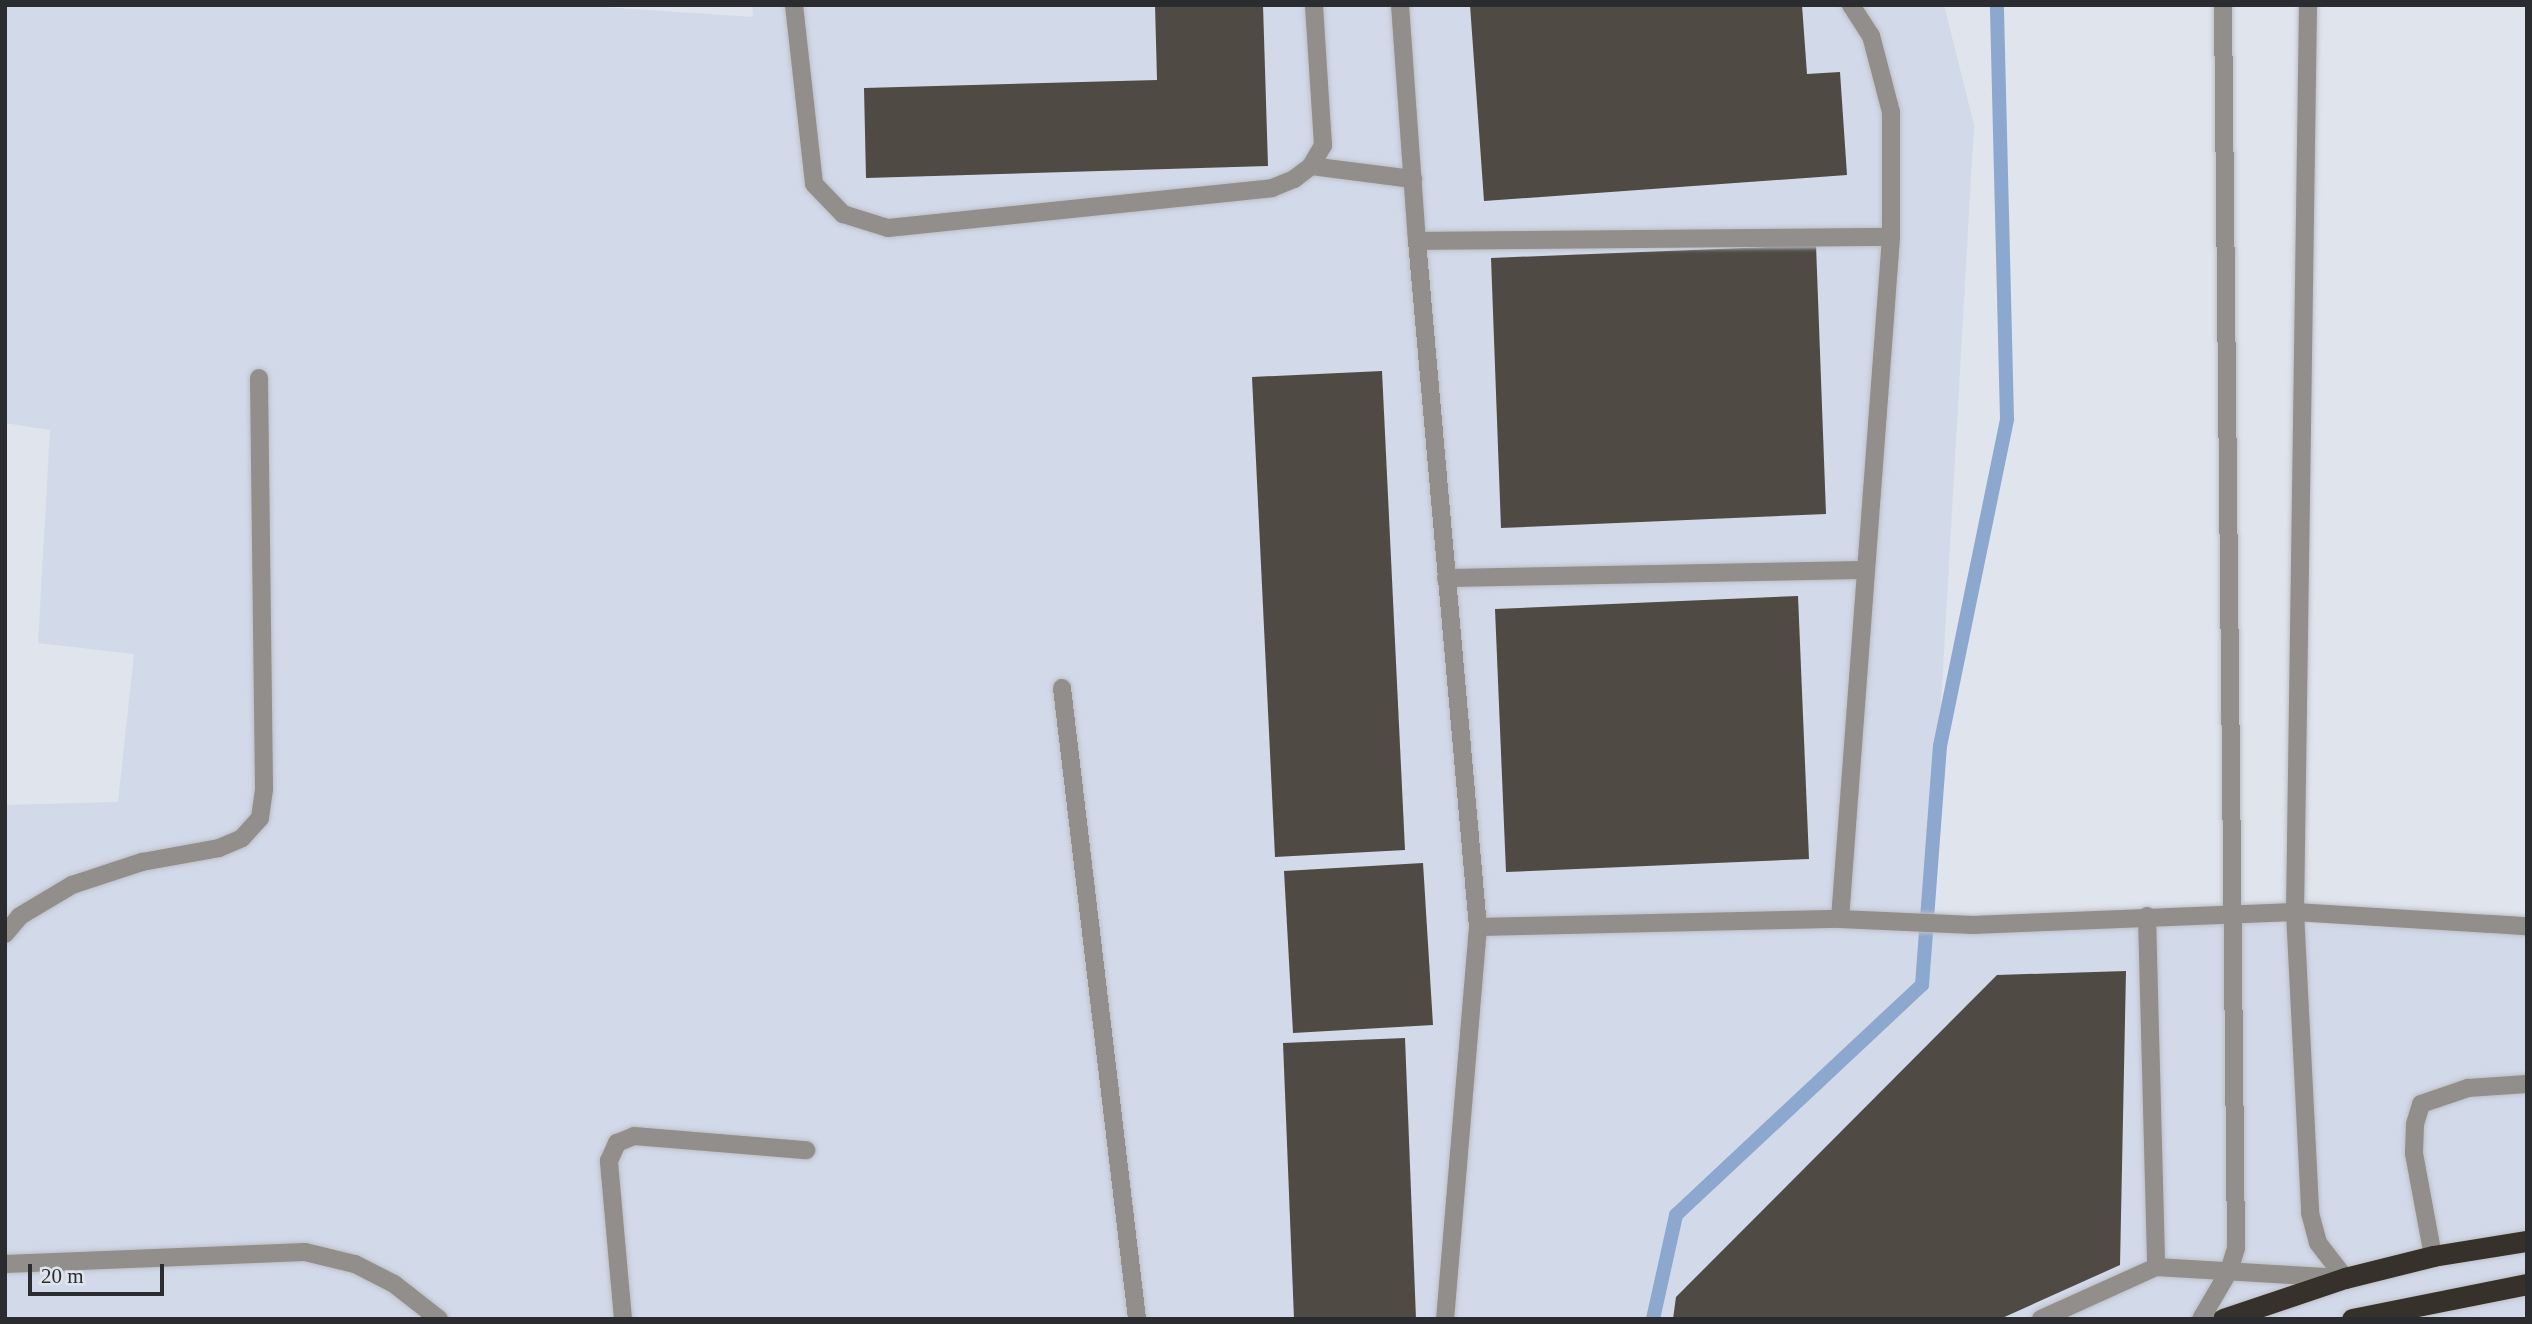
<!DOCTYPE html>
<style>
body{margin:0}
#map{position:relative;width:2532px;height:1324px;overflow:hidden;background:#e0e4ec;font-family:"Times New Roman",serif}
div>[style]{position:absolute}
.built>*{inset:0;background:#d2d9e9}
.stream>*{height:14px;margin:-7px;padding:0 7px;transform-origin:7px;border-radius:7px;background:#8ca8ce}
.building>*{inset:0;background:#4f4a44}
.roads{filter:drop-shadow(0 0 2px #bcbfc6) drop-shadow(0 0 2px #bcbfc6)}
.minor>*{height:18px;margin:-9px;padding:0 9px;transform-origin:9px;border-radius:9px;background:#918e8b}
.highway>*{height:21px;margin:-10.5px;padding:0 10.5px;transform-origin:10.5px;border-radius:10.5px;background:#36312b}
span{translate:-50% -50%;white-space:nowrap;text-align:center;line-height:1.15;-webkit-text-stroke:7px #e0e4ec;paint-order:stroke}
.frame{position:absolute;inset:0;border:7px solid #2a2c2f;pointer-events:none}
.scale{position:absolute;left:28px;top:1264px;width:136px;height:32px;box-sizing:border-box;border:4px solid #2a2c2f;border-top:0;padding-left:9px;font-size:21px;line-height:24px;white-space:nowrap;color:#2a2c2f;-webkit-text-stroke:5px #e0e4ec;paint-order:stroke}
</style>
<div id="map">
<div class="built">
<div style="clip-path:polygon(5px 5px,573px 5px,753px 17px,752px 5px,1944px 5px,1974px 125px,1929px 914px,2527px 932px,2527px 1319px,5px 1319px,5px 805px,118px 802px,134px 654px,38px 643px,50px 430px,5px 423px)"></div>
</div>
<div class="stream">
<div style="left:1653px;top:1319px;width:107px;rotate:-77.5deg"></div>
<div style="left:1676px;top:1215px;width:337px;rotate:-43.1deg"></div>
<div style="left:1922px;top:985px;width:240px;rotate:-85.7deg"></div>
<div style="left:1940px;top:746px;width:334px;rotate:-78.4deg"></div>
<div style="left:2007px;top:419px;width:414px;rotate:-91.4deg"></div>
</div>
<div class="building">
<div style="clip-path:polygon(1155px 5px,1263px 5px,1268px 166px,866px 178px,864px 88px,1157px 80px)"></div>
<div style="clip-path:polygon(1470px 5px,1802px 5px,1807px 74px,1840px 72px,1847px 175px,1484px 201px)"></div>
<div style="clip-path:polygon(1816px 245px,1826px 514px,1501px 528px,1491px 258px)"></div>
<div style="clip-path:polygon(1382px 371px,1405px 850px,1275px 857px,1252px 377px)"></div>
<div style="clip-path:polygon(1798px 596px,1809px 859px,1506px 872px,1495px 609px)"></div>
<div style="clip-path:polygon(1423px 863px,1433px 1025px,1293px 1033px,1284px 871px)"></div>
<div style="clip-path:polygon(2126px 971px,2120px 1265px,2000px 1319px,1673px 1319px,1676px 1297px,1997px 975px)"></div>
<div style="clip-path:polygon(1405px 1038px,1416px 1319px,1294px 1319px,1283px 1043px)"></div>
</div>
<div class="roads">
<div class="minor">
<div style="left:794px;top:5px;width:180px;rotate:83.6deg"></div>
<div style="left:814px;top:184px;width:42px;rotate:46deg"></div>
<div style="left:843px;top:214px;width:47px;rotate:17.3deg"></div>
<div style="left:888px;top:228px;width:386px;rotate:-5.9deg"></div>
<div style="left:1272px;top:188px;width:24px;rotate:-22deg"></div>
<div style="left:1294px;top:179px;width:21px;rotate:-37deg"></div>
<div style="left:1311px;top:166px;width:24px;rotate:-60deg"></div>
<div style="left:1323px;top:145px;width:140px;rotate:-93.7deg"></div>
<div style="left:1400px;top:5px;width:237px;rotate:85.9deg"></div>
<div style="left:1417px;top:241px;width:689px;rotate:84.92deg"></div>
<div style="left:1478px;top:927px;width:393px;rotate:94.8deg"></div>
<div style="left:2308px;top:5px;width:907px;rotate:90.82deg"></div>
<div style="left:2295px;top:912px;width:301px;rotate:87.1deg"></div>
<div style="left:2310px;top:1213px;width:31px;rotate:75deg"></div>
<div style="left:2318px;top:1243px;width:44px;rotate:52.4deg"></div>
<div style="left:1311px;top:166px;width:103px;rotate:7.3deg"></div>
<div style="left:1417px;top:241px;width:474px;rotate:-0.5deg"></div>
<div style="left:1446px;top:578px;width:418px;rotate:-1.1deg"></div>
<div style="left:1062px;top:688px;width:635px;rotate:83.22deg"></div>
<div style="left:2147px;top:916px;width:351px;rotate:88.5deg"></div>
<div style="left:1840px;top:919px;width:684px;rotate:-85.72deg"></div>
<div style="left:1891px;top:237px;width:125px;rotate:-90deg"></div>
<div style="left:1891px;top:112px;width:79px;rotate:-104.7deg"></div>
<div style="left:1871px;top:36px;width:37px;rotate:-123deg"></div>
<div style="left:1478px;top:927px;width:362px;rotate:-1.3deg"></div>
<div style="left:1840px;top:919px;width:133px;rotate:2.6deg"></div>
<div style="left:1973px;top:925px;width:322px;rotate:-2.3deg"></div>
<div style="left:2295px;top:912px;width:232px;rotate:3.5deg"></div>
<div style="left:5px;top:934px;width:23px;rotate:-50deg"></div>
<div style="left:20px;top:916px;width:61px;rotate:-30.8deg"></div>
<div style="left:72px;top:885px;width:74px;rotate:-18.2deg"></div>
<div style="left:142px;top:862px;width:78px;rotate:-10.3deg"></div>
<div style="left:219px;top:848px;width:25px;rotate:-23deg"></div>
<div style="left:242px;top:838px;width:27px;rotate:-48deg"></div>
<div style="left:260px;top:818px;width:30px;rotate:-82deg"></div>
<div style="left:264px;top:788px;width:410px;rotate:-90.7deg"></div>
<div style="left:2433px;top:1256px;width:105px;rotate:-100.5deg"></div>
<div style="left:2414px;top:1153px;width:29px;rotate:-88deg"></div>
<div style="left:2415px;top:1124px;width:21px;rotate:-73deg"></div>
<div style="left:2421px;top:1104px;width:50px;rotate:-18.8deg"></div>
<div style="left:2468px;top:1088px;width:59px;rotate:-3.9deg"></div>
<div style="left:5px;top:1264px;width:300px;rotate:-2.3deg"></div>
<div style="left:305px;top:1252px;width:51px;rotate:13.5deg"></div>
<div style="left:355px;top:1264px;width:44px;rotate:27.1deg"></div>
<div style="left:394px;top:1284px;width:57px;rotate:37.9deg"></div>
<div style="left:623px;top:1319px;width:159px;rotate:-95.1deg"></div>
<div style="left:609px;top:1161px;width:20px;rotate:-66deg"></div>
<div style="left:617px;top:1143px;width:18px;rotate:-22deg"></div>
<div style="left:634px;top:1136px;width:173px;rotate:4.7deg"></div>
<div style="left:2041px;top:1319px;width:126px;rotate:-24.3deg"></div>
<div style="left:2156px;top:1267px;width:186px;rotate:3.4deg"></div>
<div style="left:2201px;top:1319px;width:56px;rotate:-59.7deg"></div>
<div style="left:2229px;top:1271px;width:24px;rotate:-73deg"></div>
<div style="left:2236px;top:1248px;width:1243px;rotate:-90.6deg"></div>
</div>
<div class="highway">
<div style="left:2223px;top:1319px;width:129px;rotate:-18.6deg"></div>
<div style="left:2345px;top:1278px;width:91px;rotate:-14deg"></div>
<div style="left:2433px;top:1256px;width:95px;rotate:-9.1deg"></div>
<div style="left:2352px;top:1319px;width:178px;rotate:-11.3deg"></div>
</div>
</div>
<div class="frame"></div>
<div class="scale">20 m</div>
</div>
